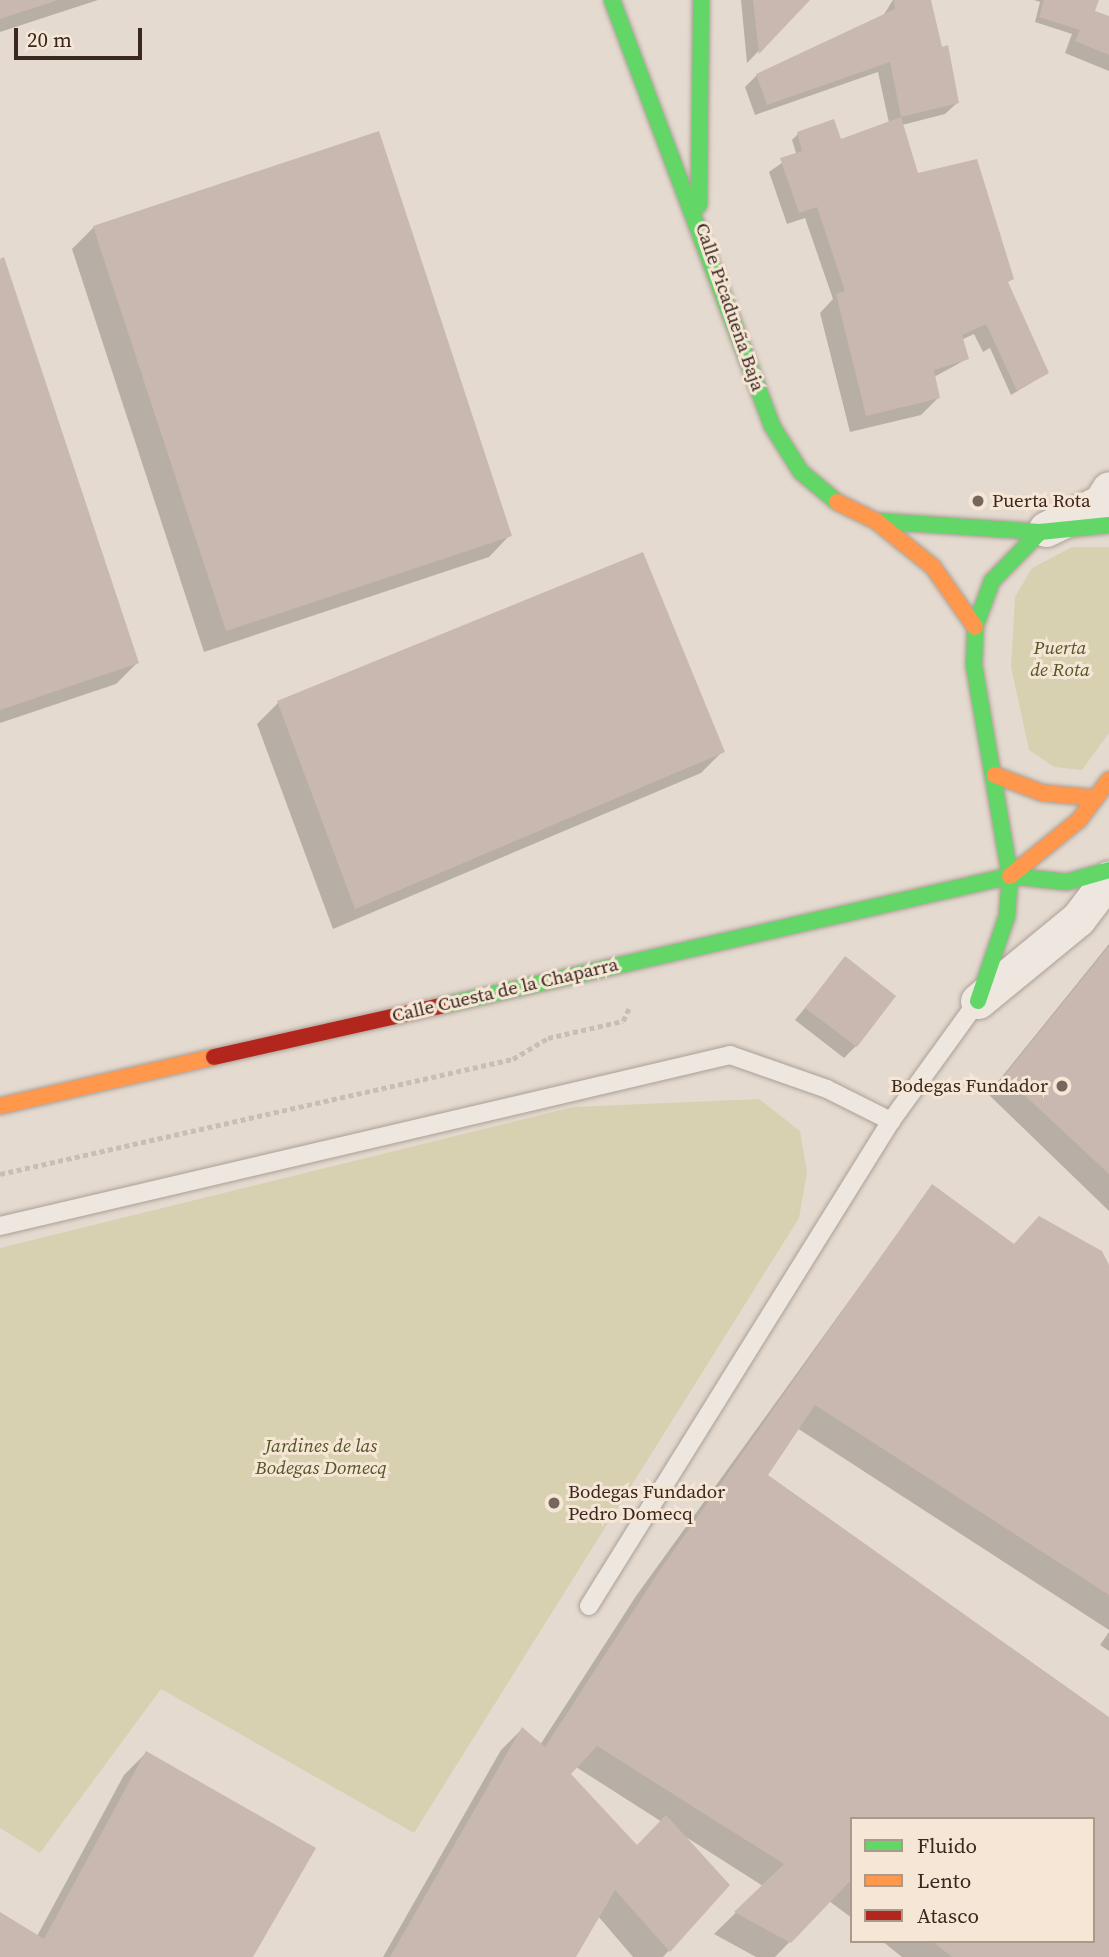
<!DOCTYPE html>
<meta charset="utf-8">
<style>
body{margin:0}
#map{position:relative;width:1109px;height:1957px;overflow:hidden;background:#e5dacf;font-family:"Source Serif 4",serif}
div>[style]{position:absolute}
.green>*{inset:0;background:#d8d1b1}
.shadow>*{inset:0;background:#0003}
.building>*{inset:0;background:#c9b8b0}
.path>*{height:4.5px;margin-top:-2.25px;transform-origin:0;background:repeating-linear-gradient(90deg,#c6beb7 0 5px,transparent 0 8.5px)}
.roads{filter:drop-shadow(0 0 2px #aba097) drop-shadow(0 0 2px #aba097)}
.lane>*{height:18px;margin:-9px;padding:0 9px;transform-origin:9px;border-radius:9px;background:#ede7e0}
.street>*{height:35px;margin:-17.5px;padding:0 17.5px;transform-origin:17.5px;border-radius:17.5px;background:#ede7e0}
.fast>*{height:16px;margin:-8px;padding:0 8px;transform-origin:8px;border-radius:8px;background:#63d668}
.slow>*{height:16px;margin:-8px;padding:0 8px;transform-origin:8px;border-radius:8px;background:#ff974d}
.jam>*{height:16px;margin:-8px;padding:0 8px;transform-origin:8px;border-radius:8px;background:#b3261e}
.dots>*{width:19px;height:19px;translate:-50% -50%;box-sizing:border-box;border:4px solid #f6e6d5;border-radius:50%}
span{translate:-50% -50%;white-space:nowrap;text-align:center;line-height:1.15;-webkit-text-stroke:6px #f6e6d5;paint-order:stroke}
.street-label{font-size:19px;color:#3a271f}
.poi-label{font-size:19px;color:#3a271f}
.left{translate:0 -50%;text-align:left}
.right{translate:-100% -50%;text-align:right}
.park-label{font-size:19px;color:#535625;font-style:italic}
.legend{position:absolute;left:850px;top:1817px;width:245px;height:126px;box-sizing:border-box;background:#f6e6d5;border:2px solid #ab9a8c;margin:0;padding:9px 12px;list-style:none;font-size:21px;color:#3a271f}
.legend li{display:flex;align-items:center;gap:14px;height:35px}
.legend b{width:35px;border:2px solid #ab9a8c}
.scale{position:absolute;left:14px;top:28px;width:128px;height:32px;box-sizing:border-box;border:4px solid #3a271f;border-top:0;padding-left:9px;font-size:21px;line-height:24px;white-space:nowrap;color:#3a271f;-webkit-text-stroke:5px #f6e6d5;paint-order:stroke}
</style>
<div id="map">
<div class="green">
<div style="clip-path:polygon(1072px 547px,1109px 547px,1109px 733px,1082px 770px,1054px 767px,1029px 750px,1011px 667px,1015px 597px,1032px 568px)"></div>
<div style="clip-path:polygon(759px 1099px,800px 1131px,807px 1172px,799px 1218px,414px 1833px,161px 1689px,40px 1853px,0 1828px,0 1248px,573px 1107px)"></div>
</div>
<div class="shadow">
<div style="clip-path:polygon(0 0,98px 0,0 32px)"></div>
<div style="clip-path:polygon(741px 0,808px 0,747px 63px)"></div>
<div style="clip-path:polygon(893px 0,929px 0,957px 103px,945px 114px,902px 125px,917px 176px,1012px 278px,1007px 283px,1047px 373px,1011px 395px,990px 348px,983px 352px,974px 334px,961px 340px,967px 359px,934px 377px,938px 398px,921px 415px,850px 432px,820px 313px,833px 299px,805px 218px,787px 224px,769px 172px,796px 153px,792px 140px,798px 134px,839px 140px,889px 123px,878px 72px,755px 115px,745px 87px,757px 75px,883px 16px)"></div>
<div style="clip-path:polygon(1034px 0,1096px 0,1090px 10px,1109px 18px,1109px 71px,1065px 53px,1072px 34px,1035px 22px,1040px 2px)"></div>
<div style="clip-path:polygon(94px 227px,510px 535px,489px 557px,204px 652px,72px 249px)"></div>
<div style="clip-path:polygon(0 260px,137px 663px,116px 684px,0 723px)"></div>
<div style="clip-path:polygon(278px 703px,723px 751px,701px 773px,333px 929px,257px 724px)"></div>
<div style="clip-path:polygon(1109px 944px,1109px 1211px,988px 1094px)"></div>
<div style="clip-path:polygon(845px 959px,856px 1046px,844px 1058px,795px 1020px)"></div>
<div style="clip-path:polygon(evenodd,932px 1186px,1013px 1245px,1109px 1266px,1109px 1630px,797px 1428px,765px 1475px,1109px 1719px,1109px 1957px,902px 1957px,882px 1941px,1093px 1941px,1093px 1819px,852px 1819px,852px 1918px,829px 1901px,775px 1957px,756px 1957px,714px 1934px,763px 1886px,686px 1837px,728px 1885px,663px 1957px,633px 1957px,598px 1916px,573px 1957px,383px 1957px,501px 1750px,522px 1729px,540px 1745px,636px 1596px,932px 1186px,576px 1767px,662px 1822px,637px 1847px,568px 1774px,576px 1767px)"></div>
<div style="clip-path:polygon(1109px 1632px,1109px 1651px,1100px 1645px)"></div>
<div style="clip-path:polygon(146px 1753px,251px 1957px,0 1957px,0 1914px,37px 1936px,124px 1775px)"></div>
</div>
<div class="building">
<div style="clip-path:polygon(0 0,55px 0,55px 1px,0 19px)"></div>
<div style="clip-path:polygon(753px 0,810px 0,759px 54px)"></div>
<div style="clip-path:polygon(894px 0,931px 0,942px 47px,948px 45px,959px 103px,901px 117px,890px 62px,767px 105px,756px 74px,895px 9px)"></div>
<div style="clip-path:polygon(1044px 0,1099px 0,1095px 11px,1109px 16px,1109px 55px,1075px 41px,1080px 30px,1039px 17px)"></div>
<div style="clip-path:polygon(901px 117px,918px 173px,977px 159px,1014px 279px,1008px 282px,1049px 373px,1017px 391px,986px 324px,962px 335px,969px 359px,934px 370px,940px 398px,866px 416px,836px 294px,845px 291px,817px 207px,799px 213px,780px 158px,802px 151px,797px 132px,834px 119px,841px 139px)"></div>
<div style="clip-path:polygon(379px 131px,512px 536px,226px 631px,93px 226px)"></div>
<div style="clip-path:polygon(4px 257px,139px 663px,0 710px,0 259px)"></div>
<div style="clip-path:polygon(643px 552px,725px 752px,355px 909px,277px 701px)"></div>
<div style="clip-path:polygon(1109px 946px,1109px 1174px,1004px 1076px)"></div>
<div style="clip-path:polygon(845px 956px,896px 996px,857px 1047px,805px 1008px)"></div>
<div style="clip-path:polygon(932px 1184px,1014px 1244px,1039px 1216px,1102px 1251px,1109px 1265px,1109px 1595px,815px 1405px,768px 1475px,1109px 1717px,1109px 1957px,952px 1957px,932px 1941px,1093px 1941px,1093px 1819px,852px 1819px,852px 1879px,791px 1943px,734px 1912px,784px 1864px,597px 1746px,571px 1774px,637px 1845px,666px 1815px,730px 1885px,670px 1952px,615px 1890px,576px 1957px,390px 1957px,522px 1727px,545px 1747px,658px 1573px)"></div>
<div style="clip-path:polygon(146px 1751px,316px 1848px,253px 1957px,0 1957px,0 1912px,44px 1939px)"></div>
</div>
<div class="path">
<div style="left:0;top:1174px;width:526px;rotate:-12.64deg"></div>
<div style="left:513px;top:1059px;width:41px;rotate:-31deg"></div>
<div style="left:548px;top:1038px;width:77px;rotate:-12.8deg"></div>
<div style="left:623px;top:1021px;width:17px;rotate:-65deg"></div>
</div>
<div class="roads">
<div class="lane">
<div style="left:0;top:1226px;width:750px;rotate:-13.18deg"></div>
<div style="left:730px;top:1055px;width:103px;rotate:19.3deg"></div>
<div style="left:827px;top:1089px;width:72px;rotate:26.6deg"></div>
<div style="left:589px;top:1606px;width:571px;rotate:-58.09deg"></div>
<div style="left:891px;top:1121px;width:148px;rotate:-54.1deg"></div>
</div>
<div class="street">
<div style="left:1046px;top:529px;width:61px;rotate:-26.1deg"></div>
<div style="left:1101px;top:502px;width:15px;rotate:-58deg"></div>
<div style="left:978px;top:1001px;width:129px;rotate:-39.4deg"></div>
<div style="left:1078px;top:919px;width:51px;rotate:-52.9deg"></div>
</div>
<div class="fast">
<div style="left:612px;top:0;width:455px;rotate:69.4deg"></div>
<div style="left:772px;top:426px;width:54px;rotate:57.8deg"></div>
<div style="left:801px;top:472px;width:47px;rotate:39.8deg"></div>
<div style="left:699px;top:205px;width:205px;rotate:-89.4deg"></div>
<div style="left:876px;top:521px;width:164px;rotate:3.8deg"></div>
<div style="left:1040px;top:532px;width:69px;rotate:-5.8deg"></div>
<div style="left:978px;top:1001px;width:90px;rotate:-71.2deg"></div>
<div style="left:1007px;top:916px;width:40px;rotate:-85.7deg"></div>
<div style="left:1010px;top:876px;width:214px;rotate:-99.7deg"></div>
<div style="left:974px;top:665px;width:38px;rotate:-88deg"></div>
<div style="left:975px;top:627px;width:49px;rotate:-69.7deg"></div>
<div style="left:992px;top:581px;width:69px;rotate:-45.6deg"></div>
<div style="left:441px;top:1006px;width:584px;rotate:-12.87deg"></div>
<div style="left:1010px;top:876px;width:57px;rotate:6deg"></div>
<div style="left:1067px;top:882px;width:44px;rotate:-15.9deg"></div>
</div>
<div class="slow">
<div style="left:837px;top:502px;width:43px;rotate:26deg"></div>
<div style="left:876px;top:521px;width:73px;rotate:38.9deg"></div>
<div style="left:933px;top:567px;width:73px;rotate:55deg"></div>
<div style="left:995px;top:775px;width:51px;rotate:20.6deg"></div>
<div style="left:1043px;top:793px;width:53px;rotate:5.4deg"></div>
<div style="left:1010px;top:876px;width:89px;rotate:-39.1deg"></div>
<div style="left:1079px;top:820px;width:50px;rotate:-53.1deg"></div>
<div style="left:0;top:1106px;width:220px;rotate:-12.9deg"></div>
</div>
<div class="jam">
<div style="left:214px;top:1057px;width:233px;rotate:-12.7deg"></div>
</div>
</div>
<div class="dots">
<div style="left:978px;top:501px;background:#76665d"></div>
<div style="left:1062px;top:1086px;background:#76665d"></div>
<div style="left:554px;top:1503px;background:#76665d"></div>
</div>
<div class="street-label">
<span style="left:730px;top:307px;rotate:71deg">Calle Picadueña Baja</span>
<span style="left:505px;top:990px;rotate:-13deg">Calle Cuesta de la Chaparra</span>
</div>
<div class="poi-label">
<span class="left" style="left:992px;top:501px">Puerta Rota</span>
<span class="right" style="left:1048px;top:1086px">Bodegas Fundador</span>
<span class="left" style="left:568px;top:1503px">Bodegas Fundador<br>Pedro Domecq</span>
</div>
<div class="park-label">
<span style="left:1060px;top:659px">Puerta<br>de Rota</span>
<span style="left:321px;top:1457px">Jardines de las<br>Bodegas Domecq</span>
</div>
<ul class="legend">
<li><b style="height:9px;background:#63d668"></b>Fluido</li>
<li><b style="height:9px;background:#ff974d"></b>Lento</li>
<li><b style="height:9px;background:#b3261e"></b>Atasco</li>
</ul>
<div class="scale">20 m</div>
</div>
